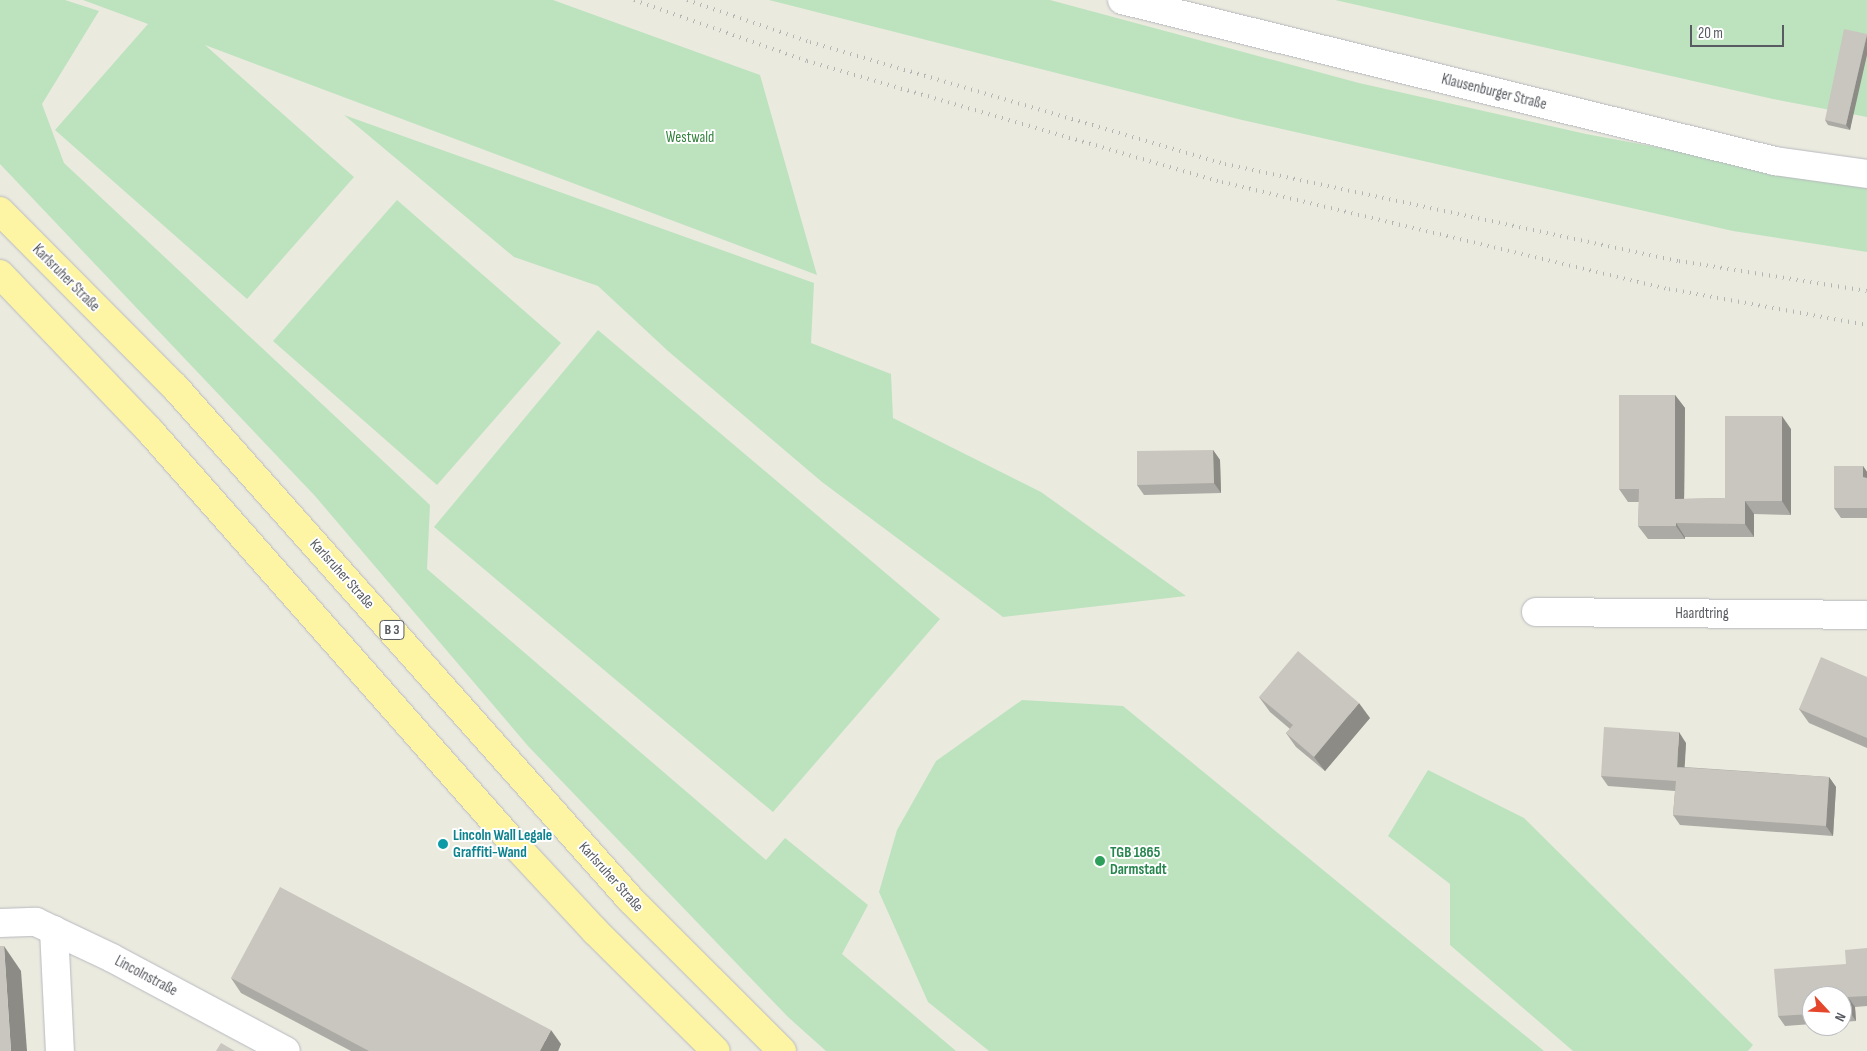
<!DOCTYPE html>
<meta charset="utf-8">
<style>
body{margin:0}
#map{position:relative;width:1867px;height:1051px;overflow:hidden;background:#ebeadf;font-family:"Sofia Sans Condensed",sans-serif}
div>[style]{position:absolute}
.green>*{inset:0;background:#bce3be}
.roads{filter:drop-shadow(0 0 1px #b7b9bf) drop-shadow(0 0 1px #b7b9bf)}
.minor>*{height:28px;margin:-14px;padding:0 14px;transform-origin:14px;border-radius:14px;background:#fff}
.major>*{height:28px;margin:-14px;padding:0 14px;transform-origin:14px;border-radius:14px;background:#fdf5a3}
.rail>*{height:4px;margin-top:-2px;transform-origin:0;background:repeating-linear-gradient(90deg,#b3b4b4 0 1px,transparent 0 7px)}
.wall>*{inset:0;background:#acaaa4}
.shaded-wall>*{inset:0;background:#8c8b86}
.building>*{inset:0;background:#c8c6bf}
.dots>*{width:14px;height:14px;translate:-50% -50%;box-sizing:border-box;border:2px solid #fff;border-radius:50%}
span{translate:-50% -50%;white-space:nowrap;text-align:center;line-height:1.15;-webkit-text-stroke:4px #fff;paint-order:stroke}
.shield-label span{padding:1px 4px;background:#fff;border:1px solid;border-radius:4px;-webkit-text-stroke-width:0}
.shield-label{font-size:14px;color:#585b61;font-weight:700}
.street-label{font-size:15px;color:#585b61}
.park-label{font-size:15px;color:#35833e}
.culture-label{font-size:15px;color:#0d838f;font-weight:700}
.left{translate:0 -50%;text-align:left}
.leisure-label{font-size:15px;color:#27864d;font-weight:700}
.north{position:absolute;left:1802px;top:986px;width:50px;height:50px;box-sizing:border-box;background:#fff;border:1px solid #bcbdc0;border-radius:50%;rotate:115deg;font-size:14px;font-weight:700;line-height:20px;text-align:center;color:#585b61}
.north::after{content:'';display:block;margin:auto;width:18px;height:22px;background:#e5472c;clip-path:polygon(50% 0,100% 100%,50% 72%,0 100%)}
.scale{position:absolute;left:1690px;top:25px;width:94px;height:22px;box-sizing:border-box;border:2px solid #585b61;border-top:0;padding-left:6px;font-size:15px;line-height:18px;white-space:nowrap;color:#585b61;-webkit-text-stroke:4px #fff;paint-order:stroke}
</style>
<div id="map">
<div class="green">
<div style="clip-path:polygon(0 0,65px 0,99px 11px,42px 104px,64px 163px,430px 505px,427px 569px,766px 860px,785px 838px,868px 905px,842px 954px,956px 1051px,826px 1051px,788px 1017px,528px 746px,315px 496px,0 164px)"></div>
<div style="clip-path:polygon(83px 0,553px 0,760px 75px,817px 275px,205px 45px,354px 177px,247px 299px,55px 130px,148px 24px)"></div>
<div style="clip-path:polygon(769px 0,1050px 0,1359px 83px,1586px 134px,1867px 186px,1867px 252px,1733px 231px,1238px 119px)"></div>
<div style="clip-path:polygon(1335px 0,1867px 0,1867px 117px,1773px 99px)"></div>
<div style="clip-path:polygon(344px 115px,814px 283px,811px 343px,891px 374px,893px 418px,1041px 492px,1186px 596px,1003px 617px,822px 482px,668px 351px,598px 286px,514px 257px)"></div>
<div style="clip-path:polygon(397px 200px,561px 343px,437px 485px,273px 341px)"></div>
<div style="clip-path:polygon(598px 330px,940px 619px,773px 812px,434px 527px)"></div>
<div style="clip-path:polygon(1022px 700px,1123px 706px,1544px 1051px,989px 1051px,928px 1002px,879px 892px,897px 830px,936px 761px)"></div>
<div style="clip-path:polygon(1428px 770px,1524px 818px,1753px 1045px,1748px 1051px,1573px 1051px,1450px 945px,1450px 884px,1388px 836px)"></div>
</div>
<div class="roads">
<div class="minor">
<div style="left:1122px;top:0;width:673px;rotate:13.85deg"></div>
<div style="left:1775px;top:161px;width:93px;rotate:8deg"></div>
<div style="left:1536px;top:612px;width:331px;rotate:0.5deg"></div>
<div style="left:0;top:923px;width:36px;rotate:-2deg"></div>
<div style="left:36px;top:922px;width:84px;rotate:25.3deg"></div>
<div style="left:112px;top:958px;width:197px;rotate:28.1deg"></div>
<div style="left:54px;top:930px;width:121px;rotate:87.2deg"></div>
</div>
<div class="major">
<div style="left:0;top:211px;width:248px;rotate:45.2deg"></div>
<div style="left:175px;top:387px;width:685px;rotate:48.37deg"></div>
<div style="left:630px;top:899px;width:215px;rotate:45deg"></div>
<div style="left:0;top:274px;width:217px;rotate:46.3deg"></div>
<div style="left:150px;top:431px;width:555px;rotate:48.58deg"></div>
<div style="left:517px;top:847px;width:115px;rotate:47.1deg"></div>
<div style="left:595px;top:931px;width:170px;rotate:44.8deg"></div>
</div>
</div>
<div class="rail">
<div style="left:634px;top:0;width:183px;rotate:19.4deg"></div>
<div style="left:807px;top:61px;width:432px;rotate:16.3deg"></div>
<div style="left:1222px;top:182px;width:460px;rotate:13.5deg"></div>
<div style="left:1669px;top:289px;width:201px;rotate:10.3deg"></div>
<div style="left:687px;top:0;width:130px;rotate:18.9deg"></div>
<div style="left:810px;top:42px;width:433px;rotate:16.4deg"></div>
<div style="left:1225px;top:164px;width:464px;rotate:12.1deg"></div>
<div style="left:1679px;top:261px;width:190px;rotate:9.1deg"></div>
</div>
<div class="wall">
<div style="clip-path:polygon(1867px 34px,1850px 130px,1828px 125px,1825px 120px)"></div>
<div style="clip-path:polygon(1675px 395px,1685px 408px,1684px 499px,1725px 498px,1791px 429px,1791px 515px,1754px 514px,1754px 537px,1685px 537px,1685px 539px,1648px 539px,1638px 526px,1639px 502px,1628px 502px,1619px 489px)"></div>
<div style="clip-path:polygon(1213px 450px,1220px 460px,1221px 493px,1144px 495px,1137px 485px)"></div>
<div style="clip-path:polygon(1863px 466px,1867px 472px,1867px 518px,1841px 518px,1834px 508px)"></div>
<div style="clip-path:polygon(1867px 677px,1867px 748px,1809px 723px,1799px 709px)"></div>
<div style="clip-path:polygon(1259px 697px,1370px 718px,1325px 771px,1296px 747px,1286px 733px,1290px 729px,1270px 712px)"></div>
<div style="clip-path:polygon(1686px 743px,1684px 767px,1829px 777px,1836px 787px,1833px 836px,1680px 825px,1673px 815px,1675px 791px,1608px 786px,1601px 776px)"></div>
<div style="clip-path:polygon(1867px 948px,1867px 1006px,1855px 1007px,1856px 1021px,1842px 1022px,1842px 996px,1812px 996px,1812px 1024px,1785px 1026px,1778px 1016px)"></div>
<div style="clip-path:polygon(231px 978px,561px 1044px,558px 1051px,351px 1051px,241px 993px)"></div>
</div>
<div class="shaded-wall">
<div style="clip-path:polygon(1867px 35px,1867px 55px,1850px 130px,1846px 125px)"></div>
<div style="clip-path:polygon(1675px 395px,1685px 408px,1684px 512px,1675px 499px)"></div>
<div style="clip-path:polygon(1782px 416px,1791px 429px,1791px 515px,1782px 501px)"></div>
<div style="clip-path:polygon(1213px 450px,1220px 460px,1221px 493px,1214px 483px)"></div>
<div style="clip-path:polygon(1863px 466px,1867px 472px,1867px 484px,1863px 477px)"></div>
<div style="clip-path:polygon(1745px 501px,1754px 514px,1754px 537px,1745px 524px)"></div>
<div style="clip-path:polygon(1676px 523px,1685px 537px,1685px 539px,1676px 526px)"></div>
<div style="clip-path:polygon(1359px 703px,1370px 718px,1325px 771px,1314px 757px)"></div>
<div style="clip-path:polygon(1679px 732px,1686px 743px,1684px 779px,1677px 769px)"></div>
<div style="clip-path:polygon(1829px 777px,1836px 787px,1833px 836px,1826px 826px)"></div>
<div style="clip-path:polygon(4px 946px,21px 971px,27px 1051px,11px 1051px)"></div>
<div style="clip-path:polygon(1848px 997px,1855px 1007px,1856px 1021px,1849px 1011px)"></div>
<div style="clip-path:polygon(551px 1030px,561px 1044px,558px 1051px,540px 1051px)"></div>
</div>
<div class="building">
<div style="clip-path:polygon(1844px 29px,1867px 34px,1846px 125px,1825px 120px)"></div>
<div style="clip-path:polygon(1619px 395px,1675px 395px,1675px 499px,1725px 498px,1725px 416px,1782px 416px,1782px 501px,1745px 501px,1745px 524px,1676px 523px,1676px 526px,1638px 526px,1639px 489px,1619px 489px)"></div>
<div style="clip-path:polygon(1213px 450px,1214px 483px,1137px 485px,1137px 451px)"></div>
<div style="clip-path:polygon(1834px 466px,1863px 466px,1863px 477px,1867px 478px,1867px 508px,1834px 508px)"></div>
<div style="clip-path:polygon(1298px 651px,1359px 703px,1314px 757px,1286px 733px,1293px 725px,1259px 697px)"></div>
<div style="clip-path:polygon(1821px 657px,1867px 677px,1867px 738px,1799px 709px)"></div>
<div style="clip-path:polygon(1604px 727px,1679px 732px,1677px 769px,1677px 767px,1829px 777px,1826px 826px,1673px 815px,1676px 781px,1601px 776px)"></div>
<div style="clip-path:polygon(280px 887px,551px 1030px,540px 1051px,369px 1051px,231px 978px)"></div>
<div style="clip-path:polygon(0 946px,4px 946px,11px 1051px,0 1051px)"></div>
<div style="clip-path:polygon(1867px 948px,1867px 996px,1848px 997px,1849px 1011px,1842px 1012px,1842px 996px,1812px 996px,1812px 1014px,1778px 1016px,1774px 969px,1846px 964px,1845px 950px)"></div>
<div style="clip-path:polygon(221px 1043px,235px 1051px,216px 1051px)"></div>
</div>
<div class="dots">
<div style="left:443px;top:844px;background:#0f9aa8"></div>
<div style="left:1100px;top:861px;background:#2e9e5b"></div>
</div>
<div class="shield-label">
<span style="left:392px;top:630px">B 3</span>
</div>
<div class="street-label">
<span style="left:1494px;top:92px;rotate:14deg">Klausenburger Straße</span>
<span style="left:66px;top:278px;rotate:45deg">Karlsruher Straße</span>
<span style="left:342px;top:574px;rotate:48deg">Karlsruher Straße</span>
<span style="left:1702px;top:614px">Haardtring</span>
<span style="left:611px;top:877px;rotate:48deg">Karlsruher Straße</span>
<span style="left:146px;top:976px;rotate:28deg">Lincolnstraße</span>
</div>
<div class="park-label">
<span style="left:690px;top:138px">Westwald</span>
</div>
<div class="culture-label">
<span class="left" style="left:453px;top:844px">Lincoln Wall Legale<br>Graffiti-Wand</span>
</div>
<div class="leisure-label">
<span class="left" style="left:1110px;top:861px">TGB 1865<br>Darmstadt</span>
</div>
<div class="north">N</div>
<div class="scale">20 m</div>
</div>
